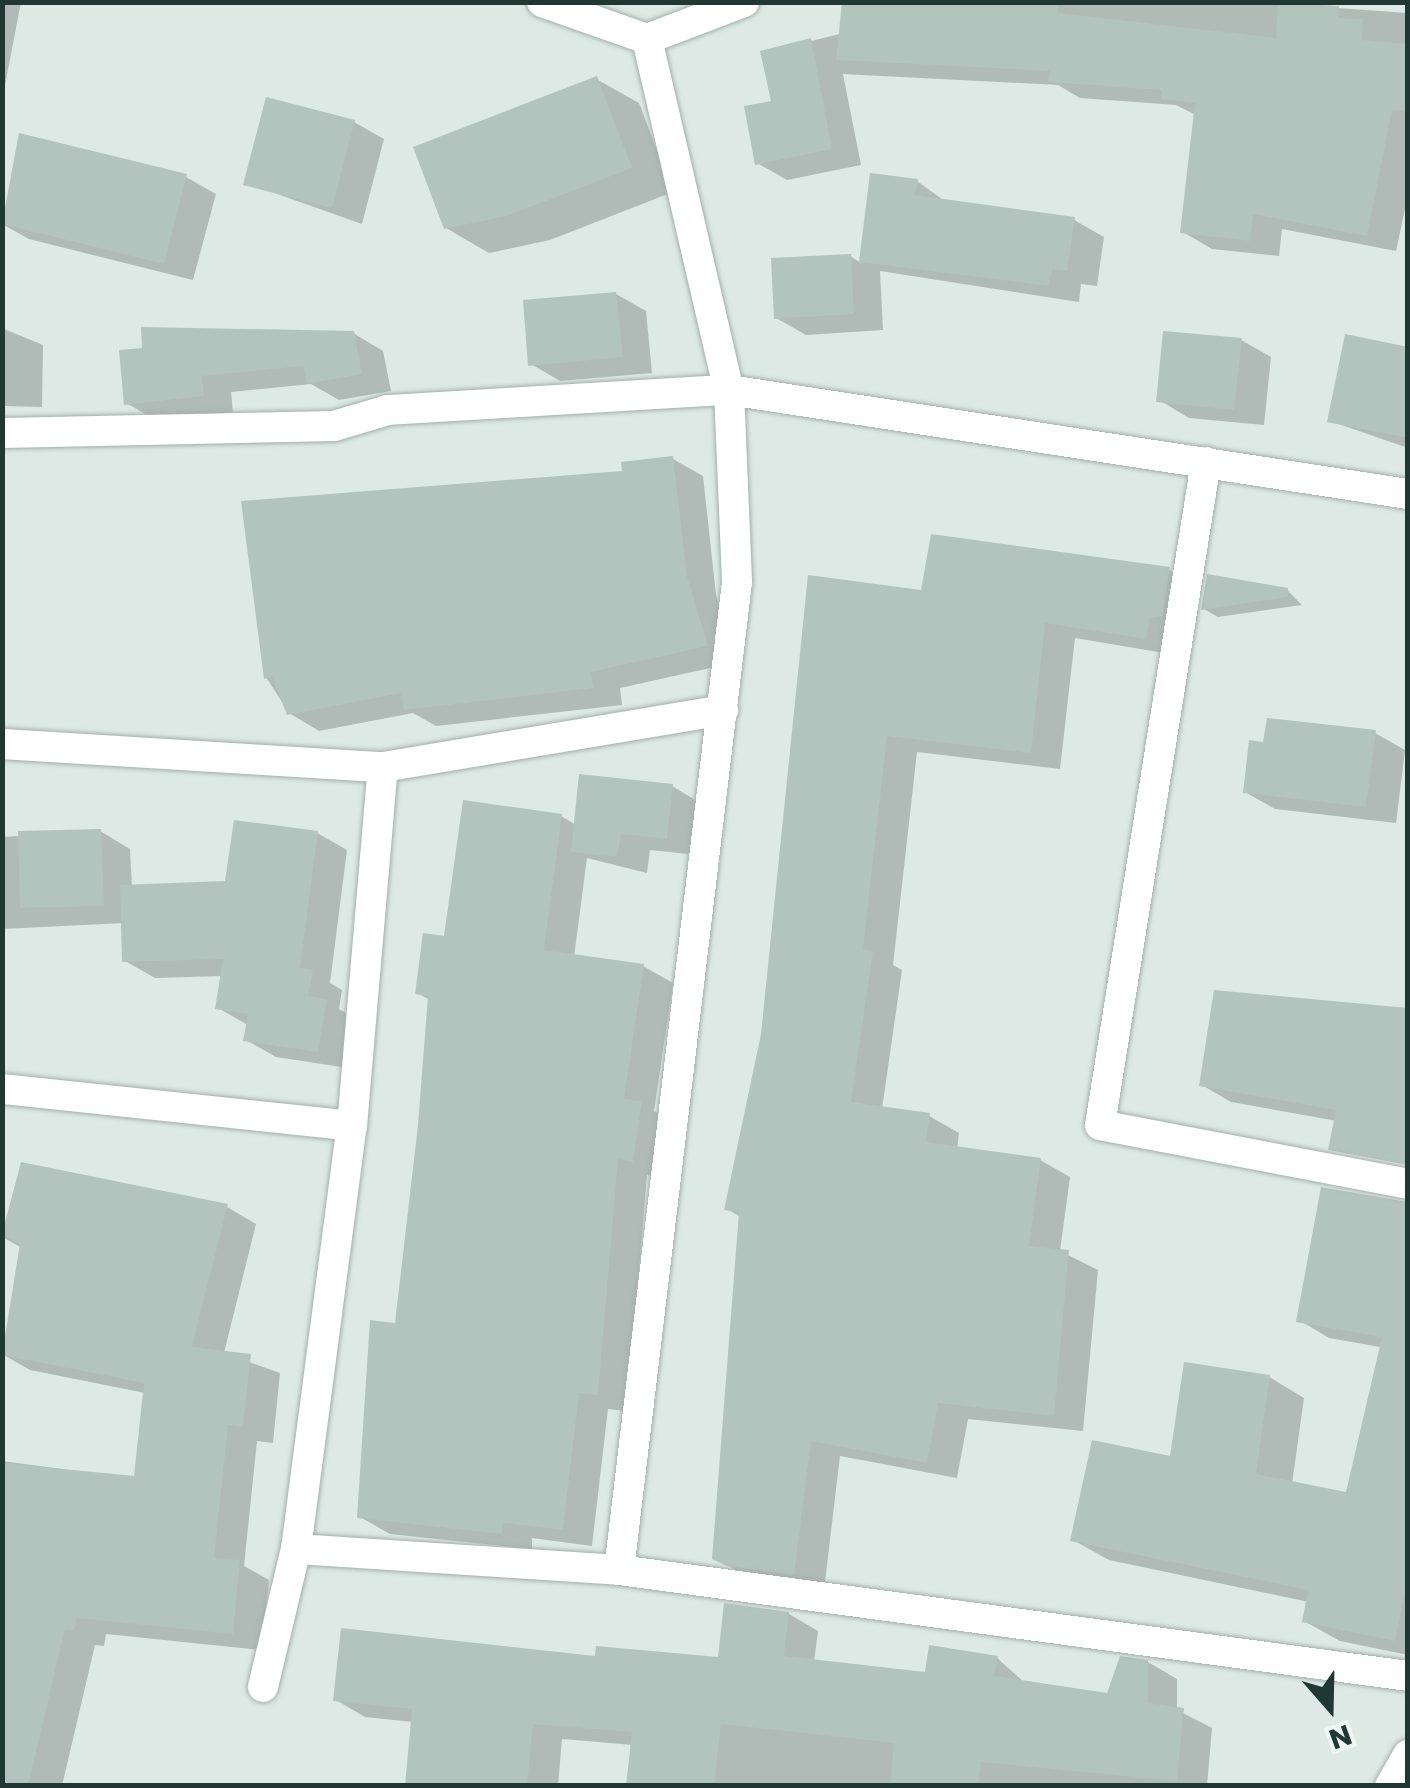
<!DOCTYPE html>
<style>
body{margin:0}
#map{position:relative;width:1410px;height:1788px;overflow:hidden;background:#dde9e4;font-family:Poppins,sans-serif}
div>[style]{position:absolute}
.shadow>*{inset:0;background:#0003}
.building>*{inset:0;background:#b3c3bd}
.roads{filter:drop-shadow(0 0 2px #a1b0ab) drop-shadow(0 0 2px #a1b0ab)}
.minor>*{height:30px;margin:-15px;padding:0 15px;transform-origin:15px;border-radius:15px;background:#fff}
.tertiary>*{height:30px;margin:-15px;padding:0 15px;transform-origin:15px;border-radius:15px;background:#fff}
span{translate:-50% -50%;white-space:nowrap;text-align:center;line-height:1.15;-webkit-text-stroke:10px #edf6f2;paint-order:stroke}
.frame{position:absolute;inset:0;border:5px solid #203732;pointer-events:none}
.north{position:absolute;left:1280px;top:1658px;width:100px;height:100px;-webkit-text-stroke:8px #edf6f2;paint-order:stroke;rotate:160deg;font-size:28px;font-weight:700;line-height:40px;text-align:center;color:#203732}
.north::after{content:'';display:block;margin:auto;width:35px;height:45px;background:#203732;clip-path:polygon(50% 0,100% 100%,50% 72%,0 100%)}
</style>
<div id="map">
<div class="shadow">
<div style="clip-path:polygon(2px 2px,21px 2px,2px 101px)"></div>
<div style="clip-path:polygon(968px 2px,1251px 2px,1408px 13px,1408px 195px,1396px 251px,1282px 229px,1279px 256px,1212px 249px,1183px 232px,1196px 115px,1176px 105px,1080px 98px,1058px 85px,843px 74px,861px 165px,787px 180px,757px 163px,774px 103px,763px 53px)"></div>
<div style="clip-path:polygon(596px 79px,639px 103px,673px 192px,550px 240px,489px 253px,446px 228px)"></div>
<div style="clip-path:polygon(354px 122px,384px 139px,362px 224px,246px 183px)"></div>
<div style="clip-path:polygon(21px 136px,186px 177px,216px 194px,193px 280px,29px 239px,2px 224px)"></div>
<div style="clip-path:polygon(872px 176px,917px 181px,946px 202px,1074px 220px,1104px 237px,1097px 286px,1081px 284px,1079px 302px,880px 271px,883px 330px,806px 335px,776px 318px,850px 256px,861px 263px)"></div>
<div style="clip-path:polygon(616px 294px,646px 311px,652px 373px,560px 381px,531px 364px)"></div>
<div style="clip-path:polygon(2px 328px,43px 345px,42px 407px,2px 406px)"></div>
<div style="clip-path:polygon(353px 333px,383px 351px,391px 391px,339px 400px,311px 384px,231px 392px,233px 412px,156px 420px,126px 403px,121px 353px)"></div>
<div style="clip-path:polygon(1241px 340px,1271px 357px,1264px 425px,1189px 418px,1159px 400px)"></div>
<div style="clip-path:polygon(1408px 349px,1408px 448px,1330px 421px)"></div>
<div style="clip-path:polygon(673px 459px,703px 476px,716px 595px,737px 662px,620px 688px,622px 705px,436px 726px,413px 713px,319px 731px,289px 713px,266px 677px,625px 474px)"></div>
<div style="clip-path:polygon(1169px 570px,1199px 587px,1176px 655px,1075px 638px,1060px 769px,917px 752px,893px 965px,902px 970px,882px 1109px,929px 1116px,959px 1133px,957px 1149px,1040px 1160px,1070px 1177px,1060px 1251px,1098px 1270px,1083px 1431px,968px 1419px,957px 1478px,840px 1456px,824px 1590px,744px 1575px,714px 1557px,741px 1217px,727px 1209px,923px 593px)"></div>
<div style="clip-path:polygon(1287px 590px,1302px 605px,1218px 617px,1204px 609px)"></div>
<div style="clip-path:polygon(1375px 733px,1405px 750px,1396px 823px,1275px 809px,1245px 792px,1265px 745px)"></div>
<div style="clip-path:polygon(672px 786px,702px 804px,697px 855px,650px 850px,647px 873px,587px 858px,574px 957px,643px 966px,673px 983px,654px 1111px,671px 1121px,663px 1177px,647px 1175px,627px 1411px,608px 1409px,592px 1546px,532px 1538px,532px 1549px,390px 1534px,360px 1517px,397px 1326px,420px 1125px,430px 1000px,417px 993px,446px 939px,561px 816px,576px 825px)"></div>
<div style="clip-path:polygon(100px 831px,130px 849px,132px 887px,227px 884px,317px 833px,347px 850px,330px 983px,342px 990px,339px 1009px,356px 1019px,348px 1068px,276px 1057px,246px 1040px,248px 1025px,218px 1008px,223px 976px,155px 978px,125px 961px,124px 923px,2px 929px,2px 837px)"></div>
<div style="clip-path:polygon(1408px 1051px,1337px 1121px,1231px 1102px,1202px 1085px)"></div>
<div style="clip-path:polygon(23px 1165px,227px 1207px,256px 1224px,224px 1353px,280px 1373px,273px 1443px,257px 1441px,244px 1566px,269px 1580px,262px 1650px,106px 1634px,104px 1646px,95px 1645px,62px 1786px,2px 1786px,2px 1461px,136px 1479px,145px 1393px,30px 1370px,2px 1354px,22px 1248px,4px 1238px)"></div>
<div style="clip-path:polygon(1408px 1221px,1408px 1352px,1329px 1338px,1299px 1320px)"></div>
<div style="clip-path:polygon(1269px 1377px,1304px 1398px,1292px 1484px,1348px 1495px,1408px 1399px,1408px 1655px,1340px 1641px,1304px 1621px,1309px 1602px,1109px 1560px,1073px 1540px)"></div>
<div style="clip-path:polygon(789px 1614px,818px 1631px,814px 1662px,927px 1675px,997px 1658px,1025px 1683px,1108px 1696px,1148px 1662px,1177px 1679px,1177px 1710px,1212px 1728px,1207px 1786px,629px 1786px,633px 1745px,562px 1739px,558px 1786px,408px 1786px,413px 1722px,365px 1717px,336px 1700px,597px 1659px,720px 1660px)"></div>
</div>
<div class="building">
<div style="clip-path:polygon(842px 2px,1059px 2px,1058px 13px,1276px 38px,1278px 2px,1339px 6px,1338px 18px,1363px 19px,1362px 40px,1408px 44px,1408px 111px,1392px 110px,1367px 236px,1253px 214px,1250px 241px,1180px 233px,1195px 103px,1161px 99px,1162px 90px,1048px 82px,1050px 71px,836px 60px)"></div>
<div style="clip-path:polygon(811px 38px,832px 149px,755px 165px,744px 106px,771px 101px,760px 51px)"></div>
<div style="clip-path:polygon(597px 76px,632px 168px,507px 216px,444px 229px,413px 147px)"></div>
<div style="clip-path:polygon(266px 97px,355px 120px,332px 208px,243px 185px)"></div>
<div style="clip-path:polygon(19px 133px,187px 174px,164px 264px,2px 224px)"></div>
<div style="clip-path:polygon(870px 173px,918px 179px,915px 195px,1075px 217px,1067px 271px,1052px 269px,1049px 286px,859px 262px)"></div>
<div style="clip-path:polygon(851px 254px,854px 314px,774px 319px,771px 258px)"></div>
<div style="clip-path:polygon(616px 292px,623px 357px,528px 366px,523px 300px)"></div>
<div style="clip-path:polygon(141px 327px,354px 331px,362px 374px,307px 384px,303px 366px,202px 376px,204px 396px,124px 405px,119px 350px,142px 348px)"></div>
<div style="clip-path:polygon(1163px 331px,1242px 338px,1234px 410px,1156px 402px)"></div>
<div style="clip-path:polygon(1345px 334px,1408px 347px,1408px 438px,1327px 422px)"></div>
<div style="clip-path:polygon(673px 456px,687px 576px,708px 646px,591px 672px,593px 688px,404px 710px,401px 693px,287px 715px,272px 677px,264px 679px,241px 501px,622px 471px,621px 462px)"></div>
<div style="clip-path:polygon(931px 534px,1170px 567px,1162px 616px,1150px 618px,1146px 639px,1045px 623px,1031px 753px,887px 736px,863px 949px,873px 951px,851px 1102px,930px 1113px,926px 1142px,1041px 1158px,1029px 1246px,1069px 1250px,1054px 1416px,938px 1403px,927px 1463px,811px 1441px,794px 1575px,727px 1566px,712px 1559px,739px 1212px,724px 1210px,761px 1034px,808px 575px,921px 590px)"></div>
<div style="clip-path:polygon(1207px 574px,1288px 588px,1288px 597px,1201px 610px)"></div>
<div style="clip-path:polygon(1267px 718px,1376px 730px,1366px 807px,1243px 793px,1249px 740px,1263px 742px)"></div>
<div style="clip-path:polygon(579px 774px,673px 784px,667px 839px,621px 834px,617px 857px,571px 852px)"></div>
<div style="clip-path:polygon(463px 800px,562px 814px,544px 950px,644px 964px,624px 1099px,642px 1101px,633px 1162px,618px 1159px,598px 1395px,579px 1393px,563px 1530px,503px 1523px,502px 1534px,357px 1518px,370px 1320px,395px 1323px,418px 1125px,428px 996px,415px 994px,423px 933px,444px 936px)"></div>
<div style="clip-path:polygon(234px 820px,318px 831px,300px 968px,313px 970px,308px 996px,327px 999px,318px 1052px,243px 1041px,248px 1014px,215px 1009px,223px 959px,122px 962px,120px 885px,225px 881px)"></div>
<div style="clip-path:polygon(101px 829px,104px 906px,20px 908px,18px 831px)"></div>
<div style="clip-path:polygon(1214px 990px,1408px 1008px,1408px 1165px,1328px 1150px,1336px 1110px,1199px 1086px)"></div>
<div style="clip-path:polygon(21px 1162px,228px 1204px,192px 1347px,251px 1354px,243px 1427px,228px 1425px,214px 1558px,240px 1560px,233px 1634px,77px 1618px,74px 1631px,65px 1629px,28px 1786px,2px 1786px,2px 1463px,134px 1476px,144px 1383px,2px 1355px,20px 1244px,2px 1234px)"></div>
<div style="clip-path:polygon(1321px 1187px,1408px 1202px,1408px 1579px,1395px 1641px,1302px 1622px,1308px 1590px,1070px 1541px,1092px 1440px,1170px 1456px,1184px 1362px,1270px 1375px,1256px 1474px,1346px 1492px,1382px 1337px,1296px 1322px)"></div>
<div style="clip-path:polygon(724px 1603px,789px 1612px,784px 1656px,925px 1672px,929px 1645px,998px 1656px,994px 1676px,1107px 1693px,1120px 1656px,1148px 1660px,1148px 1703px,1184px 1708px,1177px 1781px,981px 1762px,978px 1786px,890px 1786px,894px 1743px,721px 1724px,714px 1786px,626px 1786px,632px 1732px,533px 1724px,527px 1786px,405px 1786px,412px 1709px,333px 1701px,341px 1628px,595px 1656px,596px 1646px,718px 1657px)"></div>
</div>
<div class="roads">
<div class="minor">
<div style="left:542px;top:2px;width:111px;rotate:19.4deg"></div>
<div style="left:647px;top:39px;width:360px;rotate:76.9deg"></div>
<div style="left:729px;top:390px;width:192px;rotate:87.6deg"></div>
<div style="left:737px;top:582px;width:995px;rotate:96.81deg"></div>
<div style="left:647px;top:39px;width:104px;rotate:-20.9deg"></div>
<div style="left:2px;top:433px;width:332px;rotate:-1.2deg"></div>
<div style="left:334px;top:426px;width:56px;rotate:-16.5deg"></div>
<div style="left:388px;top:410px;width:342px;rotate:-3.4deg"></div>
<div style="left:729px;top:390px;width:687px;rotate:8.71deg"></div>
<div style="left:1206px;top:462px;width:671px;rotate:99.08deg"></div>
<div style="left:1100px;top:1125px;width:314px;rotate:10.8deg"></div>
<div style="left:2px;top:744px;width:382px;rotate:3.5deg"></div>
<div style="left:383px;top:767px;width:345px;rotate:-9.5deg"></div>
<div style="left:2px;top:1089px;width:352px;rotate:6deg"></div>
<div style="left:296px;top:1549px;width:324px;rotate:3.7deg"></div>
<div style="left:619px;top:1570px;width:796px;rotate:7.65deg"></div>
<div style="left:263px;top:1687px;width:142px;rotate:-76.6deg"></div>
<div style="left:296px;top:1549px;width:427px;rotate:-82.5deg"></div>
<div style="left:352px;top:1126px;width:360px;rotate:-85.1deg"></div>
</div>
<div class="tertiary">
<div style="left:1390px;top:1786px;width:36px;rotate:-60deg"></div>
</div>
</div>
<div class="frame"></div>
<div class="north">N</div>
</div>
